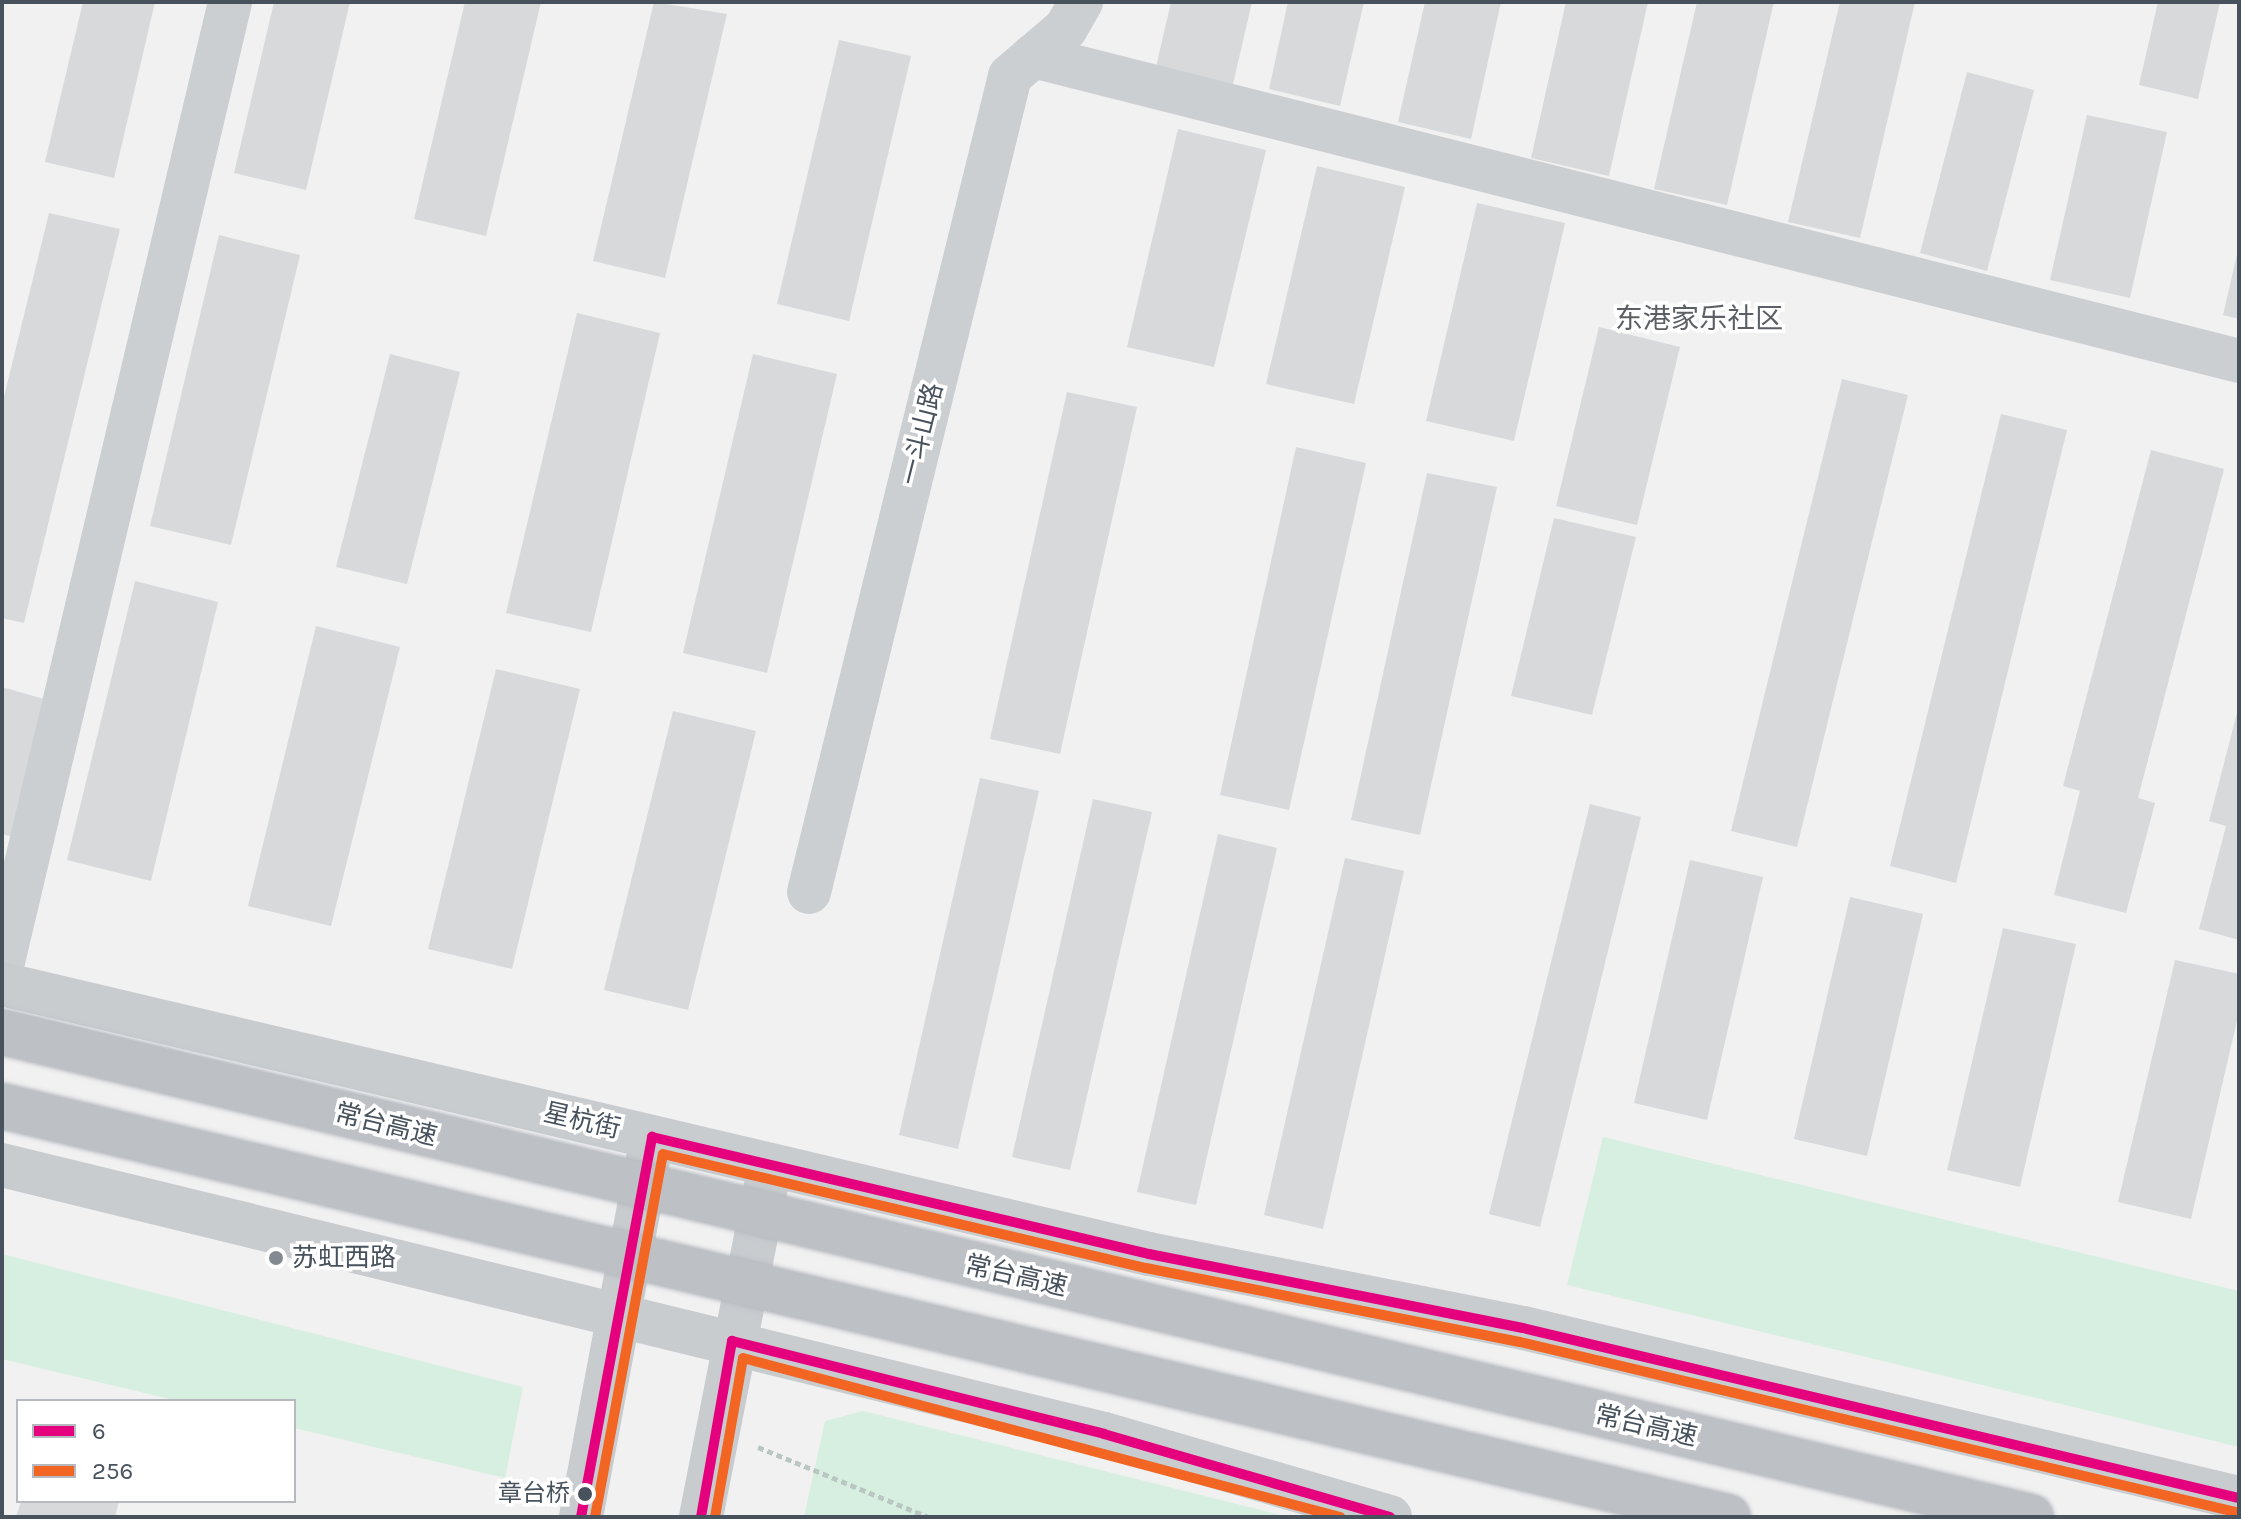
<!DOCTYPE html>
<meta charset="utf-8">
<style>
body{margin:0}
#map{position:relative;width:2241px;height:1519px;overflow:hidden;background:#f1f1f1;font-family:Karla,"Noto Sans SC",sans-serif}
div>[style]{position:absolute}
.green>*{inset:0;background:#d6efe1}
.building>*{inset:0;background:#d8d9db}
.path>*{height:5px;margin-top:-2.5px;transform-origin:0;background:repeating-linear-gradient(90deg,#bac6c2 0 6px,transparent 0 10px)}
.minor>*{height:44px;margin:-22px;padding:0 22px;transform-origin:22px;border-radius:22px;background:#cccfd2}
.major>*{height:44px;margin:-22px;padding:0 22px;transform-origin:22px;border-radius:22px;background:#c8cccf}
.bridges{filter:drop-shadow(0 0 2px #b6bac0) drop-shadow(0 0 2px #b6bac0)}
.highway-bridge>*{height:44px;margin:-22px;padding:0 22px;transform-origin:22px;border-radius:22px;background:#bdc1c6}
.bus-1>*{height:10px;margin:-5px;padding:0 5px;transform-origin:5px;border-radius:5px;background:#e5007d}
.bus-2>*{height:10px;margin:-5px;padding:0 5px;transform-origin:5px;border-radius:5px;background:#f26522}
.dots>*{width:22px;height:22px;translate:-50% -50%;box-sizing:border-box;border:4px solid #fff;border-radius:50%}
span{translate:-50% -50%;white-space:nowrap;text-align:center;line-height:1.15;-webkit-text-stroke:7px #fff;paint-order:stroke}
.bus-label{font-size:24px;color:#48525d}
.right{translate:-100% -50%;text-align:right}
.street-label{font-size:26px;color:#48525d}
.poi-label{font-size:26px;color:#48525d}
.left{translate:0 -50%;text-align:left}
.neighbourhood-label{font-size:28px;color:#5c5f64}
.frame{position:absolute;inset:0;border:4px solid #48525d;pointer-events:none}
.legend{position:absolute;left:16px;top:1399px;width:280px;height:104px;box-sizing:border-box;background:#fff;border:2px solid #b6babe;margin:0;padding:10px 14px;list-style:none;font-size:24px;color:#48525d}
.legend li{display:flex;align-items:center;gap:16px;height:40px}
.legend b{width:40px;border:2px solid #b6babe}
</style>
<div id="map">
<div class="green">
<div style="clip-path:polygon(1603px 1137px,2239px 1291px,2239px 1447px,1567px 1285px)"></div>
<div style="clip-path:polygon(2px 1254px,523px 1387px,505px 1478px,294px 1428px,294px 1401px,178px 1401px,2px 1359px)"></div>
<div style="clip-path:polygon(863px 1411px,1289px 1517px,804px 1517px,825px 1421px)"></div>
</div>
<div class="building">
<div style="clip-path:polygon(83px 2px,155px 2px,114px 178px,45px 162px)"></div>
<div style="clip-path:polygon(274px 2px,350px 2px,306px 190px,234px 173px)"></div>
<div style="clip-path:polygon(465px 2px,541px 2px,486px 236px,414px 219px)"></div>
<div style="clip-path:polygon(654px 2px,727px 14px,665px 278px,593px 261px)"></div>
<div style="clip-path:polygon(1171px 2px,1252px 2px,1233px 84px,1156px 67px)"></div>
<div style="clip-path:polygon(1288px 2px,1364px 2px,1340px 106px,1269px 89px)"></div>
<div style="clip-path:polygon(1425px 2px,1501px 2px,1471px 139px,1398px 122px)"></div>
<div style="clip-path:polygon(1566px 2px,1648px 2px,1609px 176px,1531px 158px)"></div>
<div style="clip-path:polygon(1697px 2px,1774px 2px,1727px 205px,1654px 189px)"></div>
<div style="clip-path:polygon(1840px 2px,1915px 2px,1860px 238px,1788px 222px)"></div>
<div style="clip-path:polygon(2158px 2px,2220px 2px,2198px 99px,2139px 85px)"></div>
<div style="clip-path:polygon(839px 40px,911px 56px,849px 321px,777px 304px)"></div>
<div style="clip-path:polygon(1967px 72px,2034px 90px,1987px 271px,1920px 253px)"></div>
<div style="clip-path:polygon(2087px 115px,2167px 132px,2130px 298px,2050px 280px)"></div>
<div style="clip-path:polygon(1178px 129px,1266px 150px,1214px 367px,1127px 347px)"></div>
<div style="clip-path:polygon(1317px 166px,1405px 187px,1354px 404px,1266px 384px)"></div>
<div style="clip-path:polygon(1477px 203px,1565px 223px,1514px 441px,1426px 421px)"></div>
<div style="clip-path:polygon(49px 213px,120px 229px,24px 623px,2px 618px,2px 405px)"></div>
<div style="clip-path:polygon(219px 235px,300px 255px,231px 545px,150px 526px)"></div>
<div style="clip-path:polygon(2238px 250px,2239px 250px,2239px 319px,2223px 315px)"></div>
<div style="clip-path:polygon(577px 313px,660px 333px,591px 632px,506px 613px)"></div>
<div style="clip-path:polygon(1599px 327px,1680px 347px,1637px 525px,1556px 506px)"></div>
<div style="clip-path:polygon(390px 354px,460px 372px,407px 584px,336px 567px)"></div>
<div style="clip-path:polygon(753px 354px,837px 374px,767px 673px,683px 653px)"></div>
<div style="clip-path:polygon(1842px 379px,1908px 395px,1797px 847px,1731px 831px)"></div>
<div style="clip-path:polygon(1067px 392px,1137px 407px,1060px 754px,990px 739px)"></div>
<div style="clip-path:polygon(2001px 414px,2067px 430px,1956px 883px,1890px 866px)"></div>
<div style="clip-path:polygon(1296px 447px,1366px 463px,1289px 810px,1220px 795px)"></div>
<div style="clip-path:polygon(2151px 450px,2224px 469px,2138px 798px,2155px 803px,2126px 913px,2054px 895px,2080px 791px,2063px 786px)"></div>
<div style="clip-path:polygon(1427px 473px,1497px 487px,1420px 835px,1351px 820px)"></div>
<div style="clip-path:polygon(1554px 518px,1636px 537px,1592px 715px,1511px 696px)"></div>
<div style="clip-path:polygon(135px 581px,218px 602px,151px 881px,67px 860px)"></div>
<div style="clip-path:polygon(316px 626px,400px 647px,331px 926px,248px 906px)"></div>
<div style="clip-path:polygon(496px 669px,580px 689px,512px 969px,428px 949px)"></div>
<div style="clip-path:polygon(2px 687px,51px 701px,13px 837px,2px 834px)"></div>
<div style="clip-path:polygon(2238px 709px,2239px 709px,2239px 940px,2199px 929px,2226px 826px,2209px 821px)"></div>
<div style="clip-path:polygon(673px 711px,756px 731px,688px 1010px,604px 990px)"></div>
<div style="clip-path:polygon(980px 778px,1039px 791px,958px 1149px,899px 1135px)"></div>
<div style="clip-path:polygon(1093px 799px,1152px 812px,1070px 1170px,1012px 1157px)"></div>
<div style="clip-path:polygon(1590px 804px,1641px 817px,1540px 1227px,1489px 1214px)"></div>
<div style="clip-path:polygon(1218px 834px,1277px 848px,1196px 1205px,1137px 1192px)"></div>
<div style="clip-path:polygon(1345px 858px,1404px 871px,1323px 1229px,1264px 1215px)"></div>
<div style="clip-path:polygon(1690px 860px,1763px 877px,1707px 1120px,1634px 1103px)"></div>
<div style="clip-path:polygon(1850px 897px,1923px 914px,1867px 1156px,1794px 1139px)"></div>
<div style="clip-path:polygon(2003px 928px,2076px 944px,2020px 1187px,1947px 1170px)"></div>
<div style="clip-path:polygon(2175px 960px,2239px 974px,2239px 1012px,2191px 1219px,2118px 1202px)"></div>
<div style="clip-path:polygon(21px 1501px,119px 1501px,115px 1517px,16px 1517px)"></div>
</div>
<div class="path">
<div style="left:758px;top:1447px;width:185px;rotate:22.3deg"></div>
</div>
<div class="minor">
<div style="left:1033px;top:56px;width:1244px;rotate:14.19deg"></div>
<div style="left:809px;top:892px;width:840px;rotate:-76.16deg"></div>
<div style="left:1010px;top:76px;width:74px;rotate:-40.6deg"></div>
<div style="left:1066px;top:28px;width:30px;rotate:-60deg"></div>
<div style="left:2px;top:966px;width:991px;rotate:-76.69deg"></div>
</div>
<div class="major">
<div style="left:2px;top:984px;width:1178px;rotate:13.25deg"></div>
<div style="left:1149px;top:1254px;width:381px;rotate:11.2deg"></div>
<div style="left:1523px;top:1328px;width:736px;rotate:13.36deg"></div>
<div style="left:2px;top:1165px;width:1134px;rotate:13.72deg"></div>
<div style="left:1104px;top:1434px;width:298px;rotate:16.2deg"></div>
<div style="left:581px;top:1517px;width:375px;rotate:-79.4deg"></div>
<div style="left:701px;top:1517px;width:349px;rotate:-78.9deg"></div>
</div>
<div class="bridges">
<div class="highway-bridge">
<div style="left:2px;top:1032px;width:2086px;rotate:13.44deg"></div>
<div style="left:2px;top:1106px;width:1774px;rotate:13.39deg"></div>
</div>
</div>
<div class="bus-1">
<div style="left:581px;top:1517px;width:387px;rotate:-79.4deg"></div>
<div style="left:652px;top:1137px;width:511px;rotate:13.25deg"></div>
<div style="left:1149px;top:1254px;width:381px;rotate:11.2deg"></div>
<div style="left:1523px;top:1328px;width:736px;rotate:13.36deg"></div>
<div style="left:701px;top:1517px;width:179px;rotate:-80deg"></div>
<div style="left:732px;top:1341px;width:383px;rotate:14deg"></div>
<div style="left:1104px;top:1434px;width:298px;rotate:16.2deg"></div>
</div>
<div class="bus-2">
<div style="left:595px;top:1517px;width:369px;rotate:-79.4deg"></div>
<div style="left:663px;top:1154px;width:496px;rotate:13.3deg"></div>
<div style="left:1146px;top:1268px;width:381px;rotate:11.2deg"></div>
<div style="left:1520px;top:1342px;width:736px;rotate:13.36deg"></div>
<div style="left:715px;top:1517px;width:161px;rotate:-80deg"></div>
<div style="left:743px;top:1358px;width:618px;rotate:14.91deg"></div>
</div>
<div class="dots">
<div style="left:276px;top:1258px;background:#838a91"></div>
<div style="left:585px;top:1494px;background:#48525d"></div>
</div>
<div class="bus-label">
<span class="right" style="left:570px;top:1494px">章台桥</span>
</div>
<div class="street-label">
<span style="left:922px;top:434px;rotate:-76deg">一斗山路</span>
<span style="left:582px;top:1121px;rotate:13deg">星杭街</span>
<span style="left:386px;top:1125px;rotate:14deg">常台高速</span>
<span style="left:1016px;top:1276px;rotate:13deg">常台高速</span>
<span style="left:1646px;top:1426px;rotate:13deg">常台高速</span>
</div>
<div class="poi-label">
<span class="left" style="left:292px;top:1258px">苏虹西路</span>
</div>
<div class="neighbourhood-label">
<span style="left:1699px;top:319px">东港家乐社区</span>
</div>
<div class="frame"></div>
<ul class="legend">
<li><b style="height:10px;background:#e5007d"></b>6</li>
<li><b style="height:10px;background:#f26522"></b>256</li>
</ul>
</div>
